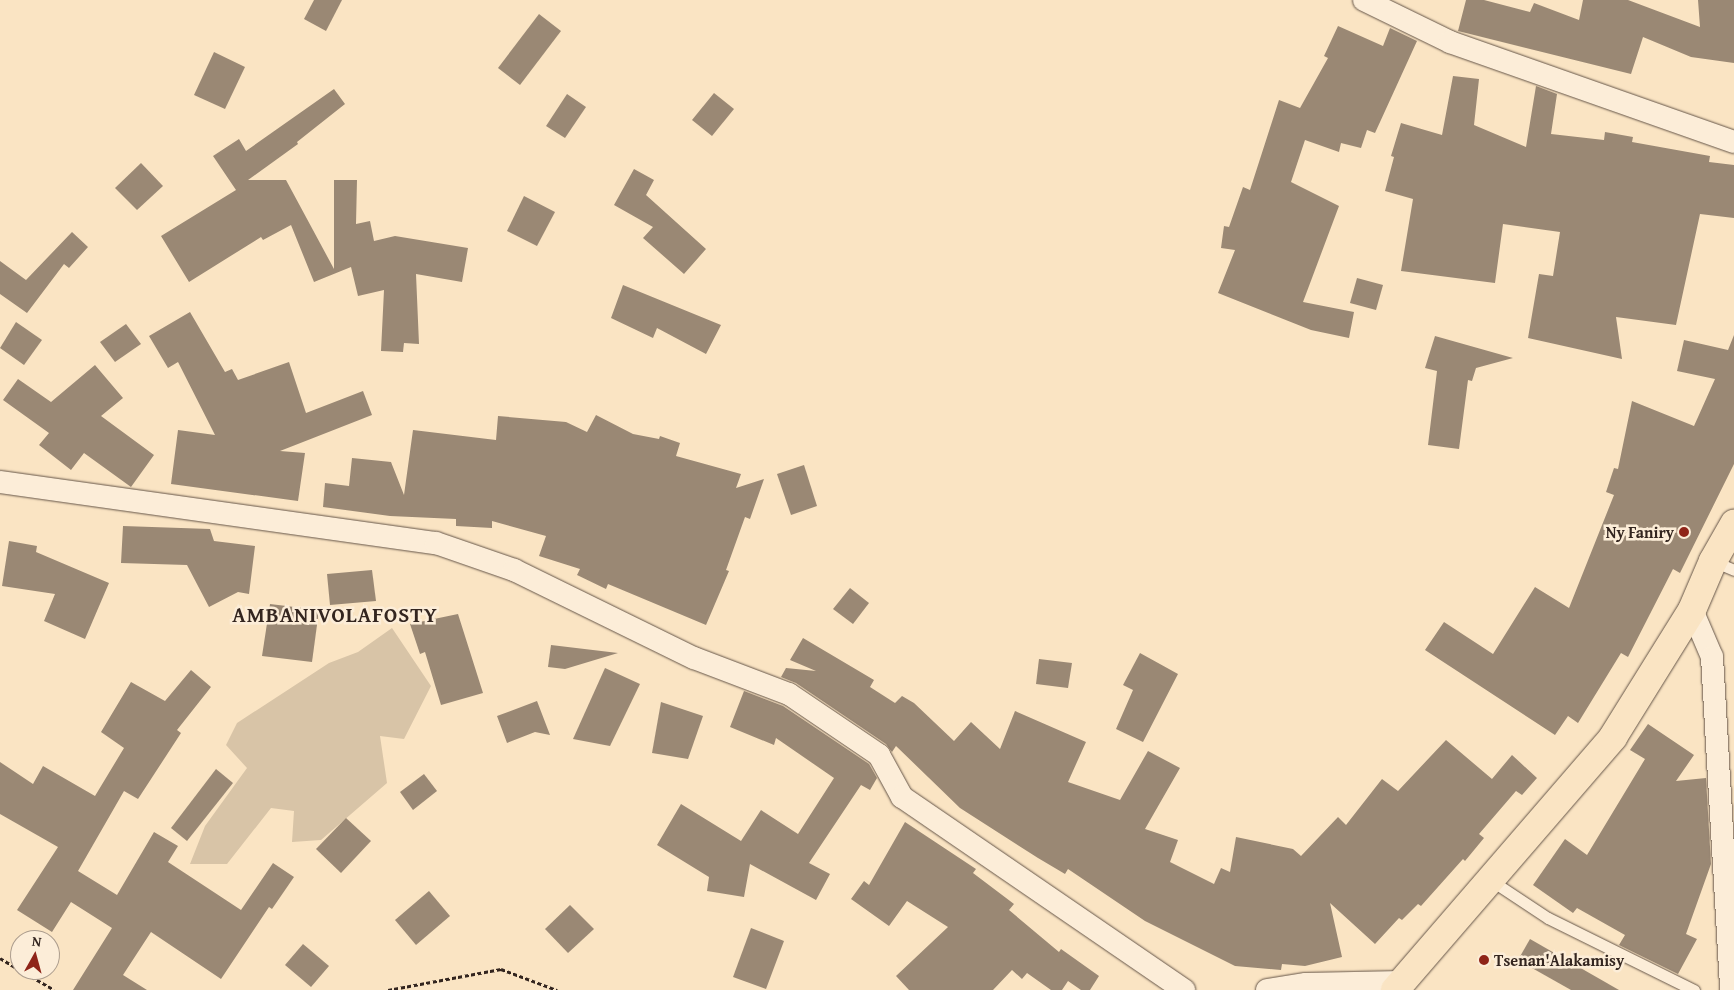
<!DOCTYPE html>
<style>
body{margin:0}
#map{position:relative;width:1734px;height:990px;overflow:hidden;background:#fae4c3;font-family:"Gentium Book Plus",serif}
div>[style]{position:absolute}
.green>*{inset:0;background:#d8c4a7}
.building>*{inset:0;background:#9a8874}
.path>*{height:3px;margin-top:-1.5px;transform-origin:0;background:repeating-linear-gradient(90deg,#33251f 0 4px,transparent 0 6.5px)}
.roads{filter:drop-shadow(0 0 1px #655548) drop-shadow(0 0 1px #655548)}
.lane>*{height:11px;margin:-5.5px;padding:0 5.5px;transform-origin:5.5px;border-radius:5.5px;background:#fcedd8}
.street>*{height:22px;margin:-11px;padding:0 11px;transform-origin:11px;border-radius:11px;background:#fcedd8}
.primary>*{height:28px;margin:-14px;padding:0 14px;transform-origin:14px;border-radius:14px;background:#fae4c3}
.dots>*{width:14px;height:14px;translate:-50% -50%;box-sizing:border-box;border:2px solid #fcedd8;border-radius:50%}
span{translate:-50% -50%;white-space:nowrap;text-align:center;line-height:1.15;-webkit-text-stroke:5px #fcedd8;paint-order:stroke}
.poi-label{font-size:16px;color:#33251f;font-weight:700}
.right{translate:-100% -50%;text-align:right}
.left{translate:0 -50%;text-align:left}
.district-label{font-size:21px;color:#33251f;font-weight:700;letter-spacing:1px}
.north{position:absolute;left:10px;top:930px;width:50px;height:50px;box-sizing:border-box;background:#fcedd8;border:1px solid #ac9d8e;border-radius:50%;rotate:7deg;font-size:14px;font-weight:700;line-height:20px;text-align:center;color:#33251f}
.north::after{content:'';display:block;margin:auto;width:18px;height:22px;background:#8f2418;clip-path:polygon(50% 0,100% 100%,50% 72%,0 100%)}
</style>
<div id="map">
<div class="green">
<div style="clip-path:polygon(392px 628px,431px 686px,404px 739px,380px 736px,387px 783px,321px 840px,292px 842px,294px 811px,271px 808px,227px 864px,190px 864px,205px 826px,247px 768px,226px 745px,237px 723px,329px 663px,358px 652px)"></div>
</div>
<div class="building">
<div style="clip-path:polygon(314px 0,342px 0,326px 31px,304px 19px)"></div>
<div style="clip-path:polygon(1466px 0,1484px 0,1530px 12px,1534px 3px,1579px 20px,1583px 0,1628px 0,1700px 27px,1698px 0,1734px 0,1734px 63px,1691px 57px,1643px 37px,1631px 74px,1458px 31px)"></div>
<div style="clip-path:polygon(539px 14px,561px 31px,520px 85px,498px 68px)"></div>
<div style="clip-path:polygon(1338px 26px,1383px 46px,1390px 28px,1417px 41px,1375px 133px,1367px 130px,1361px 148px,1341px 143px,1339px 152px,1305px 140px,1291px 182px,1339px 206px,1303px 302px,1354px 312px,1349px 338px,1311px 330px,1218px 293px,1235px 250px,1221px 248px,1224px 226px,1229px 227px,1243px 187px,1250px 190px,1279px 100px,1300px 108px,1328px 58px,1324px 56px)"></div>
<div style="clip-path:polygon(214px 52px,245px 67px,225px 109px,194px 95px)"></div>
<div style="clip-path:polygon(1453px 76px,1479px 79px,1474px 125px,1526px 147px,1536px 86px,1557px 94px,1551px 134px,1604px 140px,1605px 132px,1633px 137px,1632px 142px,1710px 156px,1709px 162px,1734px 165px,1734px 218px,1700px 214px,1676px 325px,1616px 317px,1622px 359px,1528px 338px,1539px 274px,1553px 276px,1560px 232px,1503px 224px,1495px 283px,1401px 271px,1413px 199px,1385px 191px,1394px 157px,1391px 156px,1401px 123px,1442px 135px)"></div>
<div style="clip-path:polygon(334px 89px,345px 104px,297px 142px,298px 144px,248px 180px,286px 180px,334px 269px,334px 180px,357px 180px,356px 224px,370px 221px,374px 241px,395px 236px,468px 248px,462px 282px,416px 274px,419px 344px,404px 343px,403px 352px,381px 351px,384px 290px,358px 296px,351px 267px,314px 282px,291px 225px,263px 240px,261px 237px,189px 282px,161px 236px,236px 190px,213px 156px,239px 139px,246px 151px)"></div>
<div style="clip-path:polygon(714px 93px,734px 109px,712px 136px,692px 120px)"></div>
<div style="clip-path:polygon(567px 94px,586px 107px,565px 138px,546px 126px)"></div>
<div style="clip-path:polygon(141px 163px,163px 186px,137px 210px,115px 188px)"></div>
<div style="clip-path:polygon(634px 169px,654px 180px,646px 195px,706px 249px,684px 274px,643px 238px,653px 227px,614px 205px)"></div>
<div style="clip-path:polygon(524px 196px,555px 212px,537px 246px,507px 231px)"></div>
<div style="clip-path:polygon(72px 232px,88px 247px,69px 268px,64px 264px,27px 313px,0 294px,0 261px,26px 280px)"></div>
<div style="clip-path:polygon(1357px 278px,1383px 285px,1376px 310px,1350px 303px)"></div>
<div style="clip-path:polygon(623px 285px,721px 325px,706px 354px,657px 328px,653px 338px,611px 318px)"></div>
<div style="clip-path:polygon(190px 312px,225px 372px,232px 369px,238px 380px,289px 362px,306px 413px,363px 391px,372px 415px,280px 451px,305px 453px,298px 501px,171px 484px,178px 430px,215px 435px,178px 362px,168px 368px,149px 336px)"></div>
<div style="clip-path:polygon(16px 322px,42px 340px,24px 365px,0 348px)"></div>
<div style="clip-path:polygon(126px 324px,141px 344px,115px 362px,100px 342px)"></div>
<div style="clip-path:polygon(1734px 335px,1734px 464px,1680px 573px,1673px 569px,1628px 657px,1621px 653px,1578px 723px,1568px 716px,1555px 735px,1425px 650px,1444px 622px,1493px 654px,1535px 587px,1569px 608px,1614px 495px,1606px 492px,1614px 468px,1618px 469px,1632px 401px,1694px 426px,1715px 379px,1677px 371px,1684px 340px,1728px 350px)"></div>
<div style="clip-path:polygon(1435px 336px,1513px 358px,1476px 368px,1472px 381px,1468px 380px,1459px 449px,1428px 445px,1437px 371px,1425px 368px)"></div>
<div style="clip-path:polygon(95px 365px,123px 398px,101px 416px,154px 455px,131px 487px,84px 453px,71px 470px,39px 445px,49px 433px,3px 400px,18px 379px,51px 402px)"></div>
<div style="clip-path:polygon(596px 415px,633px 434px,659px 439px,660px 436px,680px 443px,676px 456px,741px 474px,736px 488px,764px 479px,750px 519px,745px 517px,726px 570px,729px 571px,706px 625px,608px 584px,606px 589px,577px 575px,580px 569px,539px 556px,546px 536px,492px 521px,492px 528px,456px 526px,456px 519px,390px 516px,323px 507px,325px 483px,349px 486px,352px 458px,391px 462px,404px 495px,413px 430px,496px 440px,498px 416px,566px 422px,587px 432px)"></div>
<div style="clip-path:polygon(804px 465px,817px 506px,791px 515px,777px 474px)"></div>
<div style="clip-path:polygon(123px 526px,210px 529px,214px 541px,255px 546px,249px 594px,238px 592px,209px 607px,187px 565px,121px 563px)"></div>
<div style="clip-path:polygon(9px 541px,37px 546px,36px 552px,109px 583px,85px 639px,44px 621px,55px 594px,2px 586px)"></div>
<div style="clip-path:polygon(372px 570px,376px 601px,330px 605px,327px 574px)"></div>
<div style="clip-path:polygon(850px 588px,869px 603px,853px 624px,833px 609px)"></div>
<div style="clip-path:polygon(270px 604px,319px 610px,312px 662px,262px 656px)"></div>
<div style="clip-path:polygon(458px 614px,483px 693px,441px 705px,425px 652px,420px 654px,410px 624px)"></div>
<div style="clip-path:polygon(803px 638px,874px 680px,870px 687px,895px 703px,902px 696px,914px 703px,954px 741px,971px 722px,1000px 749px,1015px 711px,1086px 742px,1068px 782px,1120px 800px,1148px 751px,1180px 768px,1145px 829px,1178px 840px,1170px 862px,1214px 884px,1221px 868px,1230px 872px,1236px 837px,1293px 849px,1301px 856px,1338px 817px,1346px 825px,1382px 779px,1398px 791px,1446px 740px,1492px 779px,1512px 755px,1537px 778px,1522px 795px,1516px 791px,1479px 834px,1484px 838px,1465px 861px,1463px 859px,1421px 906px,1418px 904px,1402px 920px,1399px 918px,1375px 944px,1330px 903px,1342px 957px,1305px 966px,1282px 964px,1281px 970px,1235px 966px,1145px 921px,1068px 869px,1065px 874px,1038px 858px,960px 808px,896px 746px,892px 752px,886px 744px,796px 683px,781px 677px,786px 668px,816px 671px,790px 660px)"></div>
<div style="clip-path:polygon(551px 645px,618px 653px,565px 669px,548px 667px)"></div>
<div style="clip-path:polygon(1140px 653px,1178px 674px,1143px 742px,1116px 729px,1133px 690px,1123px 685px)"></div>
<div style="clip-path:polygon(1039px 659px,1072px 663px,1068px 688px,1036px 684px)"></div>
<div style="clip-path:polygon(605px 668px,640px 684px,610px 746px,573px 739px)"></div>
<div style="clip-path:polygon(191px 670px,211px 687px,177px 730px,181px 733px,138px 799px,124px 791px,78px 871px,117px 895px,154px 832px,178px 846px,168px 862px,241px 910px,273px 863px,294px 877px,272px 909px,269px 907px,221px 979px,151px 932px,123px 975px,147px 990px,73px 990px,112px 928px,71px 902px,52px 932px,17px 910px,58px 847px,0 814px,0 762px,33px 784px,43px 766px,95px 796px,124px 748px,101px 732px,131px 682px,165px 701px)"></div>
<div style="clip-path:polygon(744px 691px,783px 706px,869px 764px,877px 778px,870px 790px,861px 785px,809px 863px,830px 874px,816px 900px,750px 864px,744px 897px,707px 891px,709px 877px,657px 845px,681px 804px,741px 841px,761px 810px,798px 834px,834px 778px,776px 738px,774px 745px,730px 727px)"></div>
<div style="clip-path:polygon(537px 701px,550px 735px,535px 732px,507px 743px,497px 716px)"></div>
<div style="clip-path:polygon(661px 702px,703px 716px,688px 759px,652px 753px)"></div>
<div style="clip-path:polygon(1648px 724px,1694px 755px,1676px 781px,1706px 778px,1711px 864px,1686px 934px,1697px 939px,1678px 974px,1619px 945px,1625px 935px,1577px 908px,1573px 913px,1533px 885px,1565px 839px,1587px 855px,1645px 759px,1630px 750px)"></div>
<div style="clip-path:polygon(216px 769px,233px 783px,187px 841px,171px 828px)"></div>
<div style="clip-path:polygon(424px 774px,437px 791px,413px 810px,400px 792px)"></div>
<div style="clip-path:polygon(346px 818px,371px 841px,341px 873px,316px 849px)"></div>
<div style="clip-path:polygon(905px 822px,976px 869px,973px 873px,1014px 904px,1009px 910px,1059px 952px,1061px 949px,1099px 976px,1090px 990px,1081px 990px,1068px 981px,1062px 990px,1051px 990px,1027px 973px,1022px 979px,1012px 970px,993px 990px,909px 990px,896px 976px,948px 927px,907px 901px,889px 926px,851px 899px,864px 881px,869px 885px)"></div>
<div style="clip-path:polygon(429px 891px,450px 916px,416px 945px,395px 920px)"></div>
<div style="clip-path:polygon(570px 905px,594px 929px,568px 953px,545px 929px)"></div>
<div style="clip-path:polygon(751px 928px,784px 941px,766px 989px,733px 977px)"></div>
<div style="clip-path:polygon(1530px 939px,1619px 990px,1571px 990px,1518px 960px)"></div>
<div style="clip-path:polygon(303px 944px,329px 966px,311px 987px,285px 965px)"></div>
</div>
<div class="path">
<div style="left:0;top:958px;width:23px;rotate:31deg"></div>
<div style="left:20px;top:970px;width:39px;rotate:30deg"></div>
<div style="left:388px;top:990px;width:115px;rotate:-10.5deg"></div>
<div style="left:501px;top:969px;width:60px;rotate:20.6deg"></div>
</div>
<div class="roads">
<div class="lane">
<div style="left:1713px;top:561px;width:23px;rotate:23deg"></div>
<div style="left:1492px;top:881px;width:67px;rotate:33.5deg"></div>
<div style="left:1548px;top:918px;width:163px;rotate:26.3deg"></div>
</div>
<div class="street">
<div style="left:1364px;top:0;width:96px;rotate:26deg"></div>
<div style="left:1450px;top:42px;width:301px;rotate:19.4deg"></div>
<div style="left:0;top:482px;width:440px;rotate:8deg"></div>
<div style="left:436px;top:543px;width:83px;rotate:19.1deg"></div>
<div style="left:514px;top:570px;width:200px;rotate:26.1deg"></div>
<div style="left:694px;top:658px;width:102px;rotate:20.8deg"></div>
<div style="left:789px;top:694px;width:109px;rotate:34.1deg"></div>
<div style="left:879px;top:755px;width:48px;rotate:61.3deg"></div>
<div style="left:902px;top:797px;width:342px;rotate:34.4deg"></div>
<div style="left:1692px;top:610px;width:51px;rotate:66.9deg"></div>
<div style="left:1712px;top:657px;width:334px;rotate:86.7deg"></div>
<div style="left:1267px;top:990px;width:39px;rotate:-9deg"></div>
<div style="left:1306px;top:984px;width:96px;rotate:-1.2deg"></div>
</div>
<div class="primary">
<div style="left:1395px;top:990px;width:334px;rotate:-49.2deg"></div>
<div style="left:1613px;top:737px;width:150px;rotate:-58.1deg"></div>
<div style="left:1692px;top:610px;width:53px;rotate:-66.8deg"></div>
<div style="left:1713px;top:561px;width:43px;rotate:-60.4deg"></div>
</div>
</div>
<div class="dots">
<div style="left:1684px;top:532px;background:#8f2418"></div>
<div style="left:1484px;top:960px;background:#8f2418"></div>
</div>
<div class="poi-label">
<span class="right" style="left:1674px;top:532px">Ny Faniry</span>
<span class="left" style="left:1494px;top:960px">Tsenan'Alakamisy</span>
</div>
<div class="district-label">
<span style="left:335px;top:615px">AMBANIVOLAFOSTY</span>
</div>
<div class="north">N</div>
</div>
